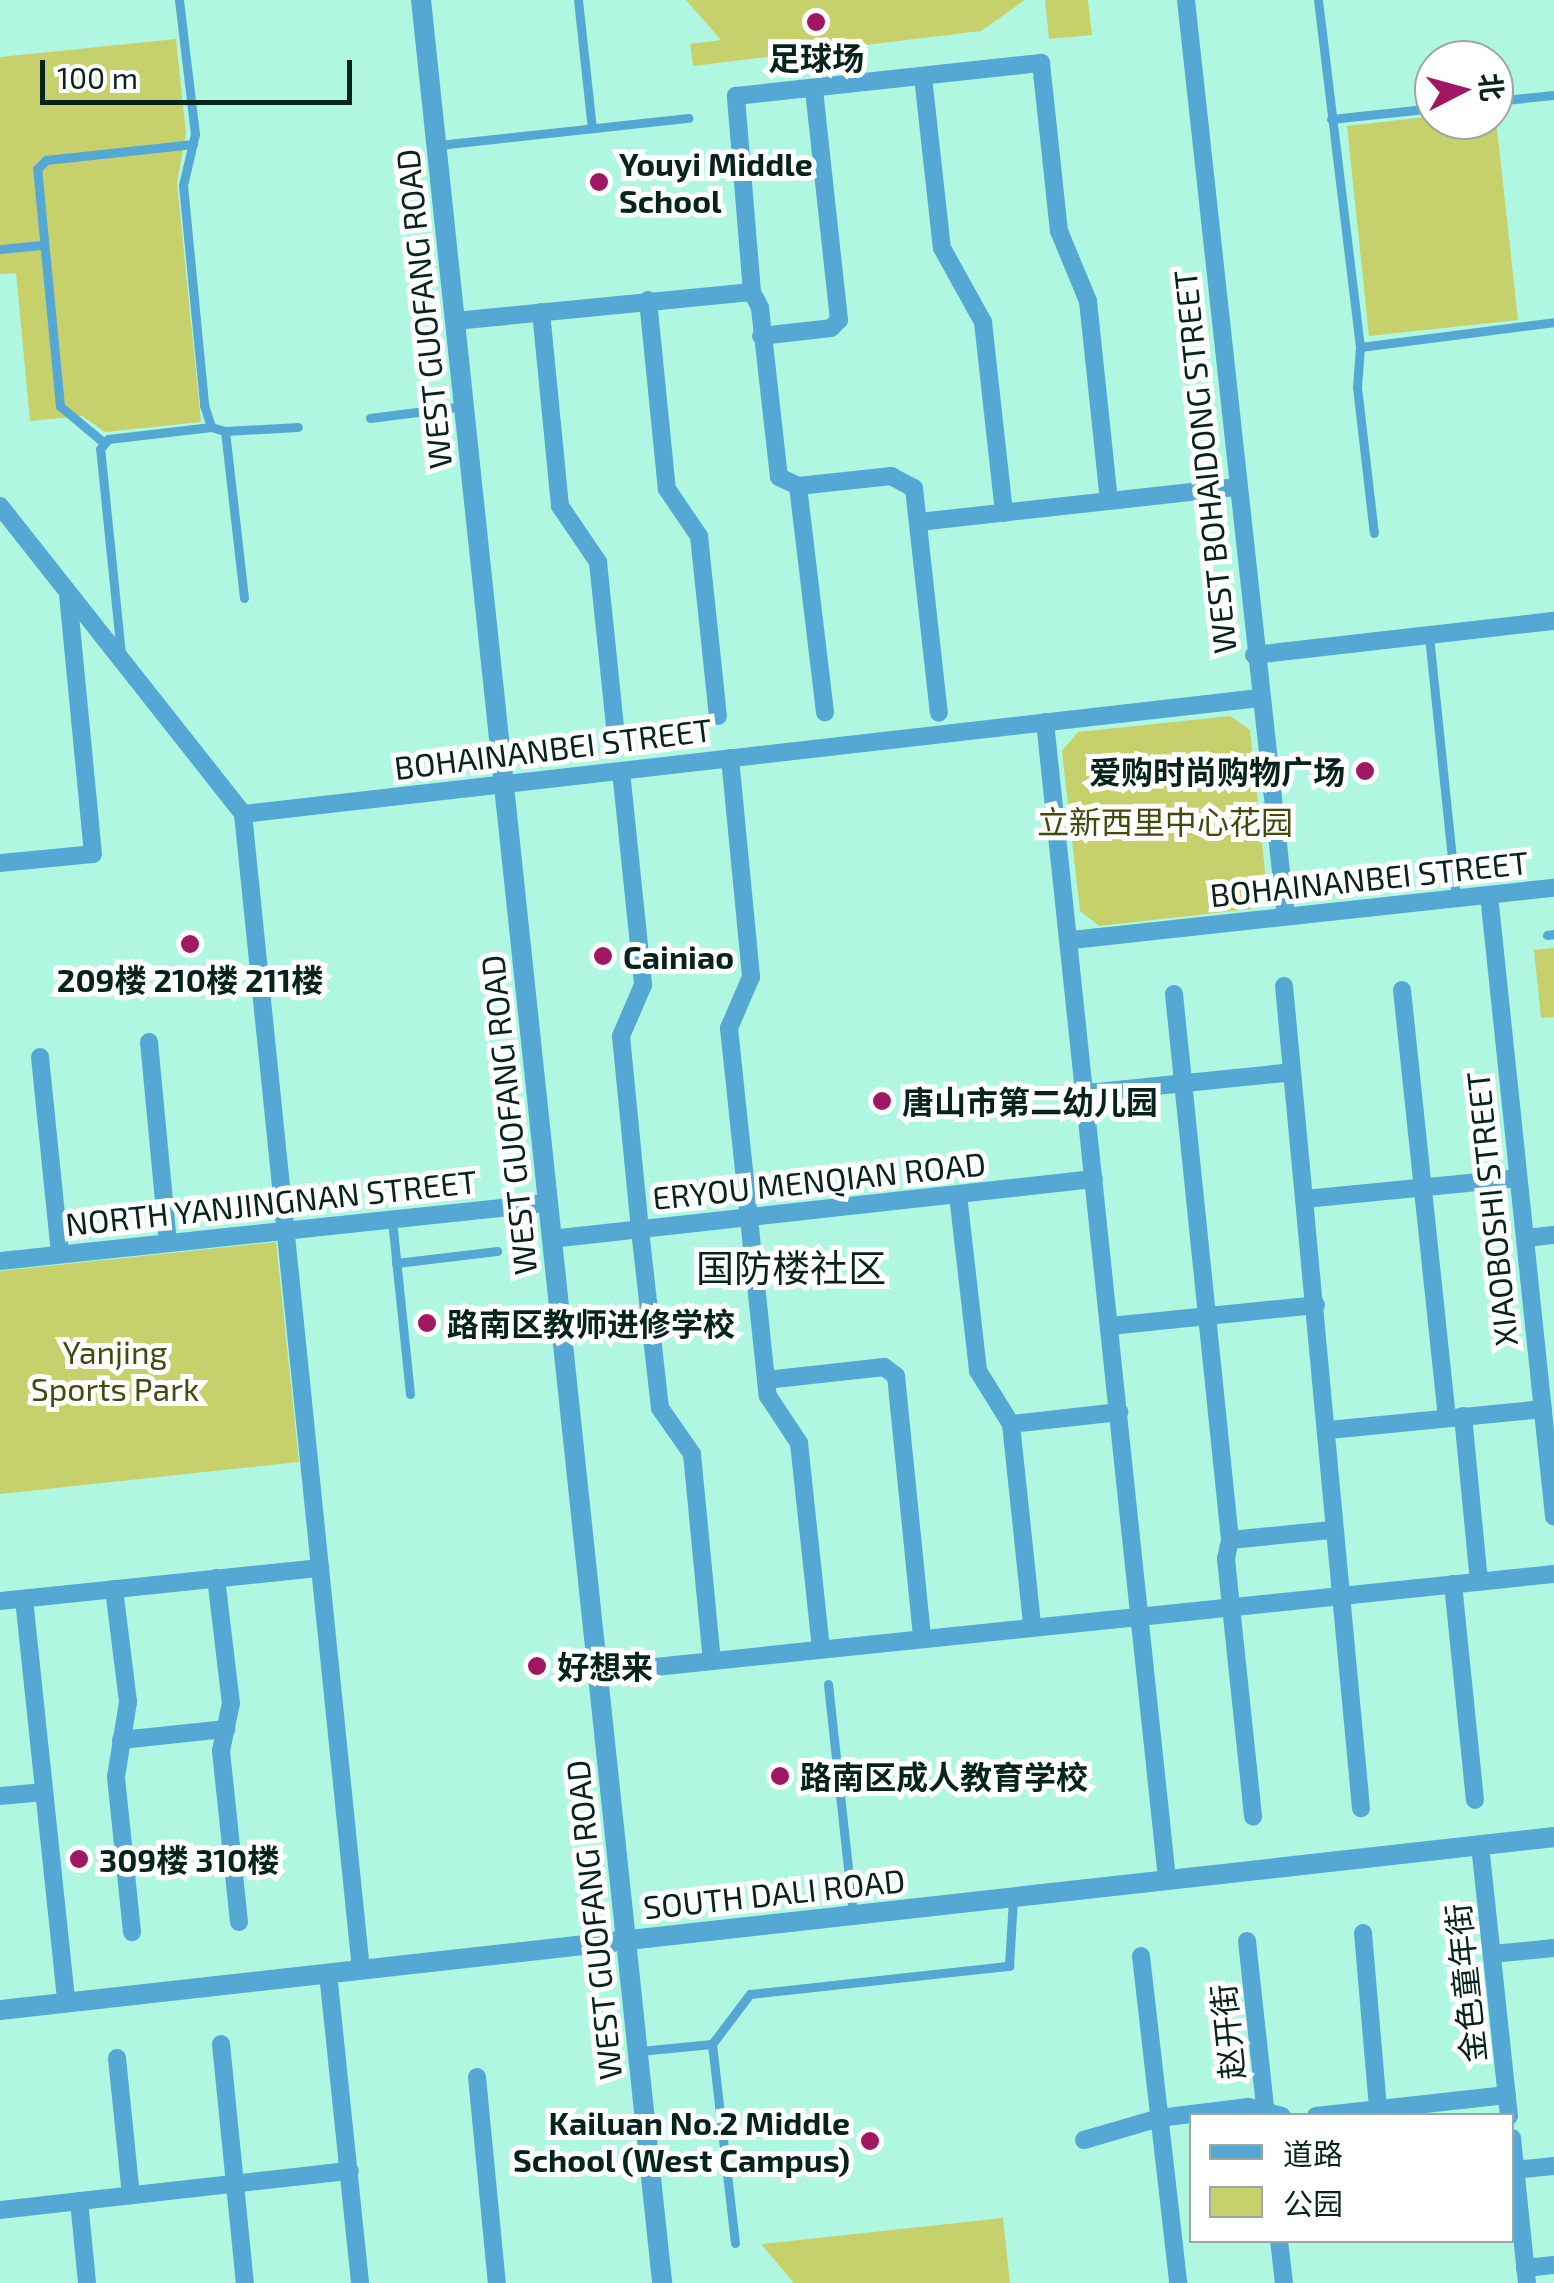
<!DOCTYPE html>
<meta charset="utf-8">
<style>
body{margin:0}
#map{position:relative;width:1554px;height:2283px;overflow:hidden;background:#b0f7e2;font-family:"Exo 2","Noto Sans SC",sans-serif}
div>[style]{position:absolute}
.green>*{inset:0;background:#c6d16c}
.service>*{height:9px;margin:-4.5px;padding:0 4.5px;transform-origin:4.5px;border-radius:4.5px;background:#56a8d4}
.minor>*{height:18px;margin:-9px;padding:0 9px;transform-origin:9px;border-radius:9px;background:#56a8d4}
.tertiary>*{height:20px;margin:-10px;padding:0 10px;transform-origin:10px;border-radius:10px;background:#56a8d4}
.dots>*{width:28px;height:28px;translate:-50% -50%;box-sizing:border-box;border:5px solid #fff;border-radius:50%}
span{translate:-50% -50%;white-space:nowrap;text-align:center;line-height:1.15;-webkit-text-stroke:10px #fff;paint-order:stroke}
.poi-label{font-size:32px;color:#06231c;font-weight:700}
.left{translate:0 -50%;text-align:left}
.right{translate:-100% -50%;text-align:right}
.street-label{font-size:32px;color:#06231c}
.park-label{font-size:32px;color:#44490e}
.quarter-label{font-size:38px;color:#06231c}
.legend{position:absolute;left:1189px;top:2113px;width:325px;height:130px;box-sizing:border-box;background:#fff;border:2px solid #9ba7a4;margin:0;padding:12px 18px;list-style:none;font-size:30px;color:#06231c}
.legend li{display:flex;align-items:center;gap:20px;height:50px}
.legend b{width:50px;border:2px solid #9ba7a4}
.north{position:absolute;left:1414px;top:40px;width:100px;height:100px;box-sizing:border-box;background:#fff;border:2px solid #9ba7a4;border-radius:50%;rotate:84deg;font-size:28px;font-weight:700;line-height:40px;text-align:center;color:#06231c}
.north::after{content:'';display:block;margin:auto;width:35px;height:45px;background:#a11762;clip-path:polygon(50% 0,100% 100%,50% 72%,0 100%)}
.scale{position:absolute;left:40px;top:60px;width:312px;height:45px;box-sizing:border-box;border:5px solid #06231c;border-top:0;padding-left:12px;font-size:30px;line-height:35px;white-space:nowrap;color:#06231c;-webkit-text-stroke:8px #fff;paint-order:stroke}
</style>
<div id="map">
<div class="green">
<div style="clip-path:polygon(686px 0,1025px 0,981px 31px,693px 66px,690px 44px,721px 40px)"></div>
<div style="clip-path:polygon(1045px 0,1088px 0,1092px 35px,1049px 39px)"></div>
<div style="clip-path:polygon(176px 39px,186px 134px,177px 183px,201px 422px,105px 432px,82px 416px,30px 421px,16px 273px,0 274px,0 57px)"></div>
<div style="clip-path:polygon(1495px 110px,1518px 320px,1369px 336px,1347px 126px,1434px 116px,1494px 120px)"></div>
<div style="clip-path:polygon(1230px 716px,1250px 730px,1267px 890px,1251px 909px,1099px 926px,1080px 911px,1062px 751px,1078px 732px)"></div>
<div style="clip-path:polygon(1554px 948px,1554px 1017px,1541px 1018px,1534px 950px)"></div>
<div style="clip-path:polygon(276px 1242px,299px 1462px,0 1494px,0 1271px)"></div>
<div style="clip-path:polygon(1003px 2218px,1010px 2283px,794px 2283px,761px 2244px)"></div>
</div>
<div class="service">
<div style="left:179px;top:0;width:135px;rotate:83.2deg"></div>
<div style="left:195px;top:134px;width:52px;rotate:103.2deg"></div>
<div style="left:183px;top:185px;width:221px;rotate:84.5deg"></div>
<div style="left:204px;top:405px;width:23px;rotate:72deg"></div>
<div style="left:211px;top:427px;width:15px;rotate:16deg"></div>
<div style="left:225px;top:431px;width:73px;rotate:-3.1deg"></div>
<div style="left:578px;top:0;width:129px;rotate:83.8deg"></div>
<div style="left:1318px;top:0;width:350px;rotate:83.1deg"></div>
<div style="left:1360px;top:347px;width:196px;rotate:-7.3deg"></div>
<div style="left:1494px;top:101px;width:60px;rotate:-5.7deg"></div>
<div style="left:1331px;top:119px;width:104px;rotate:-6.1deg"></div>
<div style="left:439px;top:145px;width:251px;rotate:-6.2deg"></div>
<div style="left:0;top:249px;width:42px;rotate:-5.4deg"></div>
<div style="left:1360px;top:347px;width:40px;rotate:94.3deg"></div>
<div style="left:1357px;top:387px;width:147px;rotate:83.4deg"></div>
<div style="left:370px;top:418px;width:95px;rotate:-7.3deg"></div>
<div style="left:225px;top:431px;width:168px;rotate:83.5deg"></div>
<div style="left:103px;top:442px;width:56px;rotate:-140.1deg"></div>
<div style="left:60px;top:406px;width:238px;rotate:-95.5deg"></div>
<div style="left:37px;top:169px;width:13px;rotate:-45deg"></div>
<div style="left:46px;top:160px;width:148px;rotate:-6.2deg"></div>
<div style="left:1429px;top:636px;width:263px;rotate:84.1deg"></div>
<div style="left:121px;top:654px;width:206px;rotate:-95.8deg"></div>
<div style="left:100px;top:449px;width:13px;rotate:-51deg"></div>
<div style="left:108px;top:439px;width:104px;rotate:-6.6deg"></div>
<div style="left:1547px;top:935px;width:7px;rotate:-8deg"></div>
<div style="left:392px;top:1220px;width:175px;rotate:84.1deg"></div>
<div style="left:396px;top:1263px;width:102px;rotate:-6.8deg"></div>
<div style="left:828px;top:1684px;width:231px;rotate:83.8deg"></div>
<div style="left:640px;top:2051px;width:72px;rotate:-5.6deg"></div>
<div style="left:735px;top:2243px;width:200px;rotate:-96.6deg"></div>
<div style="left:712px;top:2044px;width:63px;rotate:-52.8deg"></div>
<div style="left:750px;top:1994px;width:261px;rotate:-6.2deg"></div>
<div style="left:1009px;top:1966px;width:67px;rotate:-86.6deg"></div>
</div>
<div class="minor">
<div style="left:1186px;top:0;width:922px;rotate:83.78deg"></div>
<div style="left:923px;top:77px;width:172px;rotate:83.7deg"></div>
<div style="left:942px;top:248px;width:85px;rotate:61deg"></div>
<div style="left:983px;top:322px;width:192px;rotate:83.7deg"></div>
<div style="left:752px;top:292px;width:197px;rotate:-94.7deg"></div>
<div style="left:736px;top:96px;width:307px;rotate:-6.2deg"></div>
<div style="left:1041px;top:63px;width:169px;rotate:83.9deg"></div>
<div style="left:1059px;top:231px;width:76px;rotate:67.5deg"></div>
<div style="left:1088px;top:301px;width:201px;rotate:84deg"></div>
<div style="left:648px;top:300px;width:190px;rotate:84.3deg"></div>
<div style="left:667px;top:489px;width:57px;rotate:55.8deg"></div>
<div style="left:699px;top:536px;width:181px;rotate:84deg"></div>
<div style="left:541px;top:312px;width:195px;rotate:84.4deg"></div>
<div style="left:560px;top:506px;width:68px;rotate:55.8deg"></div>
<div style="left:598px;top:562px;width:165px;rotate:84.1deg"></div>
<div style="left:455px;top:321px;width:298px;rotate:-5.6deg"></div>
<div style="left:752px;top:292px;width:18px;rotate:63deg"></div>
<div style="left:760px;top:308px;width:170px;rotate:83.6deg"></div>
<div style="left:779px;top:477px;width:21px;rotate:25deg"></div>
<div style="left:798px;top:486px;width:94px;rotate:-6.1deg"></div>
<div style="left:891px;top:476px;width:26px;rotate:28deg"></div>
<div style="left:914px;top:488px;width:226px;rotate:83.7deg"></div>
<div style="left:761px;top:336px;width:70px;rotate:-6.5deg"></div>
<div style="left:831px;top:328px;width:11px;rotate:-45deg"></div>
<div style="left:839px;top:320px;width:233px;rotate:-96.2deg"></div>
<div style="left:798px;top:486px;width:228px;rotate:83.2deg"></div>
<div style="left:0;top:506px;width:392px;rotate:51.7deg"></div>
<div style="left:919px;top:522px;width:320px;rotate:-6.3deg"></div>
<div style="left:1254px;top:655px;width:302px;rotate:-6.5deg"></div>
<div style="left:1045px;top:722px;width:1162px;rotate:83.98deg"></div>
<div style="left:730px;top:758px;width:220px;rotate:84.5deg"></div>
<div style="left:751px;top:977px;width:56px;rotate:113.3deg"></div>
<div style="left:729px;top:1028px;width:370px;rotate:84deg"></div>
<div style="left:768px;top:1396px;width:56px;rotate:56.6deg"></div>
<div style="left:799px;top:1443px;width:206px;rotate:83.9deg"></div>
<div style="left:621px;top:771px;width:215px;rotate:84.1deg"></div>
<div style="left:643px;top:985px;width:56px;rotate:113.3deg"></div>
<div style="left:621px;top:1036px;width:195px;rotate:84.4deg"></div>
<div style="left:640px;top:1230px;width:179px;rotate:83.6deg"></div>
<div style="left:660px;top:1408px;width:56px;rotate:55.2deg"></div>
<div style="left:692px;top:1454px;width:207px;rotate:84.5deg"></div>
<div style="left:243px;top:814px;width:1161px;rotate:84.17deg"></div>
<div style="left:243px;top:814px;width:1023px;rotate:-6.51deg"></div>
<div style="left:0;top:863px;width:93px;rotate:-5.5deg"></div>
<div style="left:93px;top:854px;width:262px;rotate:-95.5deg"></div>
<div style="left:1489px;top:895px;width:625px;rotate:84.03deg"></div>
<div style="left:1072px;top:940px;width:485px;rotate:-6.2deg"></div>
<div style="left:1284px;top:986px;width:826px;rotate:84.65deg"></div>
<div style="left:1402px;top:990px;width:430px;rotate:84deg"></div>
<div style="left:1174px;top:994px;width:549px;rotate:84.14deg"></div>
<div style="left:1230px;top:1540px;width:102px;rotate:-5.6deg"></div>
<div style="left:149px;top:1042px;width:201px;rotate:84.6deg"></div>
<div style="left:40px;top:1057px;width:198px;rotate:84.2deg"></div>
<div style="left:1087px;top:1093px;width:206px;rotate:-5.8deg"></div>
<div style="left:958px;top:1195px;width:177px;rotate:83.5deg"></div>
<div style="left:978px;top:1371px;width:62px;rotate:58.1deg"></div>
<div style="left:1011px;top:1424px;width:202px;rotate:84deg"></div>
<div style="left:1305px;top:1199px;width:214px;rotate:-5.6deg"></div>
<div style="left:1525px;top:1238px;width:29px;rotate:-6deg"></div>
<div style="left:551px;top:1239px;width:546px;rotate:-6.31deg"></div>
<div style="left:0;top:1261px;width:550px;rotate:-6.05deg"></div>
<div style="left:1110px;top:1326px;width:207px;rotate:-5.8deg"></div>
<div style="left:766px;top:1380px;width:119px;rotate:-6.3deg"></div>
<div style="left:884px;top:1367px;width:15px;rotate:37deg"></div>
<div style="left:896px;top:1376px;width:262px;rotate:84.3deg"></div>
<div style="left:1463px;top:1416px;width:166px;rotate:84.5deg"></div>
<div style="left:1011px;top:1424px;width:109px;rotate:-6.3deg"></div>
<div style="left:1329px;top:1430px;width:215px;rotate:-5.6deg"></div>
<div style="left:1230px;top:1540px;width:19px;rotate:102deg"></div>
<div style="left:1226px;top:1559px;width:259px;rotate:84deg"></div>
<div style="left:216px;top:1578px;width:126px;rotate:83.2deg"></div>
<div style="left:231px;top:1703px;width:49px;rotate:101.8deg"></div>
<div style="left:221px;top:1751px;width:172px;rotate:84deg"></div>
<div style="left:1453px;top:1584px;width:217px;rotate:84.2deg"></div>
<div style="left:114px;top:1589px;width:114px;rotate:82.9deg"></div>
<div style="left:128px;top:1702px;width:76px;rotate:99.1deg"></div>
<div style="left:116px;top:1777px;width:156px;rotate:84.1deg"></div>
<div style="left:24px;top:1599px;width:400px;rotate:84deg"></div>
<div style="left:0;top:1601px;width:322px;rotate:-5.9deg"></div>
<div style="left:597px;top:1673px;width:962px;rotate:-5.91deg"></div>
<div style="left:121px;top:1740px;width:106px;rotate:-6deg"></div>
<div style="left:0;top:1796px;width:44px;rotate:-5.2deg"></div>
<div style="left:1480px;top:1845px;width:273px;rotate:83.9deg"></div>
<div style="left:1363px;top:1933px;width:177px;rotate:85.1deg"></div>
<div style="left:1247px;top:1941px;width:176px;rotate:83.8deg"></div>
<div style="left:1492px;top:1954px;width:62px;rotate:-5.5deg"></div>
<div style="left:1141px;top:1956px;width:329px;rotate:83.5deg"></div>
<div style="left:328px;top:1973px;width:312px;rotate:84.1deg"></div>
<div style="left:221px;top:2044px;width:240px;rotate:84.3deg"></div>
<div style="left:117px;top:2058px;width:138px;rotate:84.2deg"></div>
<div style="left:477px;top:2077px;width:207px;rotate:84.5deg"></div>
<div style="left:1316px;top:2116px;width:192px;rotate:-6.3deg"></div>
<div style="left:1512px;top:2138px;width:146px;rotate:84.1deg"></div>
<div style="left:1084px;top:2140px;width:78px;rotate:-16.3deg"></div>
<div style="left:1159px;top:2118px;width:90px;rotate:-7deg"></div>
<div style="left:1248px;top:2107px;width:35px;rotate:15deg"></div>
<div style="left:1515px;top:2170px;width:39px;rotate:-6deg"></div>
<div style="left:79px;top:2201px;width:82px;rotate:84.4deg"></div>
<div style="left:0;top:2210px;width:352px;rotate:-6.4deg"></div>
<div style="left:1279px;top:2240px;width:43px;rotate:83.4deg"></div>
<div style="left:1525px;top:2268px;width:29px;rotate:-6deg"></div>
</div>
<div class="tertiary">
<div style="left:421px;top:0;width:2296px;rotate:83.97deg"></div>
<div style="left:0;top:2010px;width:1564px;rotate:-6.35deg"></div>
</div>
<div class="dots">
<div style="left:816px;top:22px;background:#a11762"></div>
<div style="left:599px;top:182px;background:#a11762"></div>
<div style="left:1365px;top:771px;background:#a11762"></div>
<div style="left:190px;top:944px;background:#a11762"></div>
<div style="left:603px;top:956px;background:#a11762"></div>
<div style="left:882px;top:1101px;background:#a11762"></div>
<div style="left:427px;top:1323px;background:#a11762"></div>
<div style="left:537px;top:1666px;background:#a11762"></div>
<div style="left:780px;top:1776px;background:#a11762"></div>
<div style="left:79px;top:1859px;background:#a11762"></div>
<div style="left:870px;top:2141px;background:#a11762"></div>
</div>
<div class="poi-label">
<span style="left:816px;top:57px">足球场</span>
<span class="left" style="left:619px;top:182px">Youyi Middle<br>School</span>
<span class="right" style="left:1345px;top:771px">爱购时尚购物广场</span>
<span class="left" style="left:623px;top:956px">Cainiao</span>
<span style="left:190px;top:979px">209楼 210楼 211楼</span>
<span class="left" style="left:902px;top:1101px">唐山市第二幼儿园</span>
<span class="left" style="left:447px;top:1323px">路南区教师进修学校</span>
<span class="left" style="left:557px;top:1666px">好想来</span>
<span class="left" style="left:800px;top:1776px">路南区成人教育学校</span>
<span class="left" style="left:99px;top:1859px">309楼 310楼</span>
<span class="right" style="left:850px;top:2141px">Kailuan No.2 Middle<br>School (West Campus)</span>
</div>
<div class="street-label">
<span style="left:423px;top:309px;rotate:-96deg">WEST GUOFANG ROAD</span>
<span style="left:1204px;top:462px;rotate:-96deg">WEST BOHAIDONG STREET</span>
<span style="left:553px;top:748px;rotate:-7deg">BOHAINANBEI STREET</span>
<span style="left:1369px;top:878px;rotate:-6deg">BOHAINANBEI STREET</span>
<span style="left:508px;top:1115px;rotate:-96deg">WEST GUOFANG ROAD</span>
<span style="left:819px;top:1180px;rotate:-6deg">ERYOU MENQIAN ROAD</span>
<span style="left:271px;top:1202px;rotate:-6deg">NORTH YANJINGNAN STREET</span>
<span style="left:1491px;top:1209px;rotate:-96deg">XIAOBOSHI STREET</span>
<span style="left:774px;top:1893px;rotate:-6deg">SOUTH DALI ROAD</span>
<span style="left:593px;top:1920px;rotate:-96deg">WEST GUOFANG ROAD</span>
<span style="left:1465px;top:1983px;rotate:-96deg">金色童年街</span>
<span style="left:1227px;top:2032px;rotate:-96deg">赵开街</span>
</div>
<div class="park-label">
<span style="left:1165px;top:821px">立新西里中心花园</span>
<span style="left:115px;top:1370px">Yanjing<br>Sports Park</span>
</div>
<div class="quarter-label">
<span style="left:791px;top:1268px">国防楼社区</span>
</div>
<ul class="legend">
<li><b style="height:12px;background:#56a8d4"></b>道路</li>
<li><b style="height:28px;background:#c6d16c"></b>公园</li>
</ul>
<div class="north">北</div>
<div class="scale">100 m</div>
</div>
